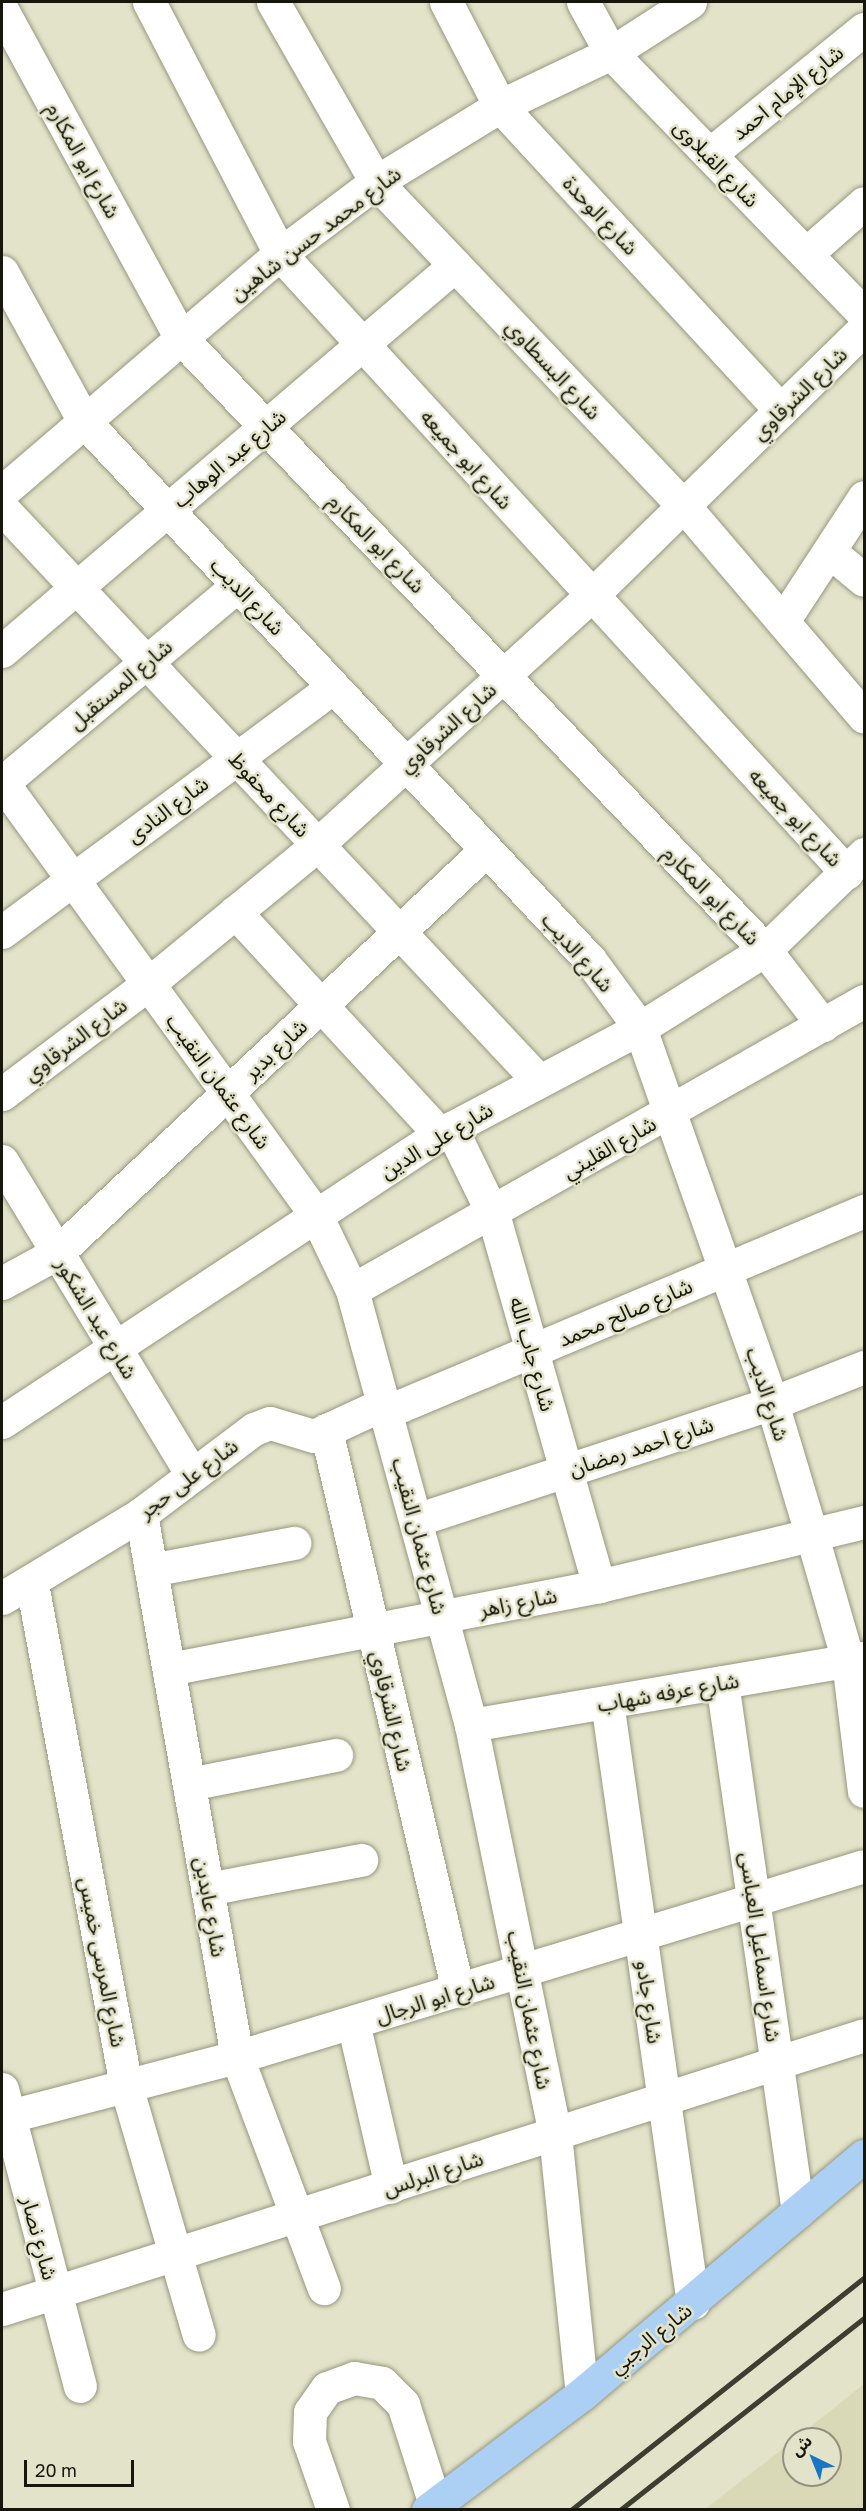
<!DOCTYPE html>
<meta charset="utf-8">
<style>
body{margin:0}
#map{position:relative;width:866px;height:2511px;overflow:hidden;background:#e3e3ca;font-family:"Golos Text","Noto Sans Arabic",sans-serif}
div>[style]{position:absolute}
.built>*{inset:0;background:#d9d9b8}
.roads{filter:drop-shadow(0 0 2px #97977f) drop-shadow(0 0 2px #97977f)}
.minor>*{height:33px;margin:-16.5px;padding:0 16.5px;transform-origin:16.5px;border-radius:16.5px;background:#fff}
.major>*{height:33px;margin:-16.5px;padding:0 16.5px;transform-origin:16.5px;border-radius:16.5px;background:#acd0f4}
.rail>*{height:4.5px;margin:-2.25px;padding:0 2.25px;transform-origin:2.25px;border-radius:2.25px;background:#3d3d31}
span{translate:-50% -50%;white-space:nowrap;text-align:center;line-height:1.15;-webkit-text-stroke:5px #e3e3ca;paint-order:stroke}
.street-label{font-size:21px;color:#16160d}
.frame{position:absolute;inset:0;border:3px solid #16160d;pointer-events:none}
.north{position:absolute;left:782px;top:2427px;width:60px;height:60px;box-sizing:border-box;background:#e3e3ca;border:2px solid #91917e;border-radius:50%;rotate:317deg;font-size:16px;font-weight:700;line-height:24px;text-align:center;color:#16160d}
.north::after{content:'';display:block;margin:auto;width:21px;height:27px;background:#1976c3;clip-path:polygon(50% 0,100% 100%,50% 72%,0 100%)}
.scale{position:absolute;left:24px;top:2460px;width:110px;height:27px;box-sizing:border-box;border:3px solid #16160d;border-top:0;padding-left:8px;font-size:18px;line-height:21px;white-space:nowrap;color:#16160d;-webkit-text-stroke:4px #e3e3ca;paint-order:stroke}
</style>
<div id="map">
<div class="built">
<div style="clip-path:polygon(864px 2384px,864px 2509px,705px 2509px,794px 2440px,794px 2475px,830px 2475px,830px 2439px,795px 2439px)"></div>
</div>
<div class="roads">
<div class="minor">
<div style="left:149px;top:2px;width:284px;rotate:62.5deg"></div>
<div style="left:280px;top:254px;width:839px;rotate:47.51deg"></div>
<div style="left:273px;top:2px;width:207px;rotate:60.2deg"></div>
<div style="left:376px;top:182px;width:447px;rotate:46.5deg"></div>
<div style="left:684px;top:506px;width:277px;rotate:49.5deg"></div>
<div style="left:446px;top:2px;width:117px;rotate:62.6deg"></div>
<div style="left:500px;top:106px;width:414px;rotate:47.3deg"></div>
<div style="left:583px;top:2px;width:58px;rotate:61.2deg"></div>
<div style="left:611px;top:53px;width:363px;rotate:45.9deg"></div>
<div style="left:2px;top:10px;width:374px;rotate:61.4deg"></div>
<div style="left:181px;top:338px;width:846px;rotate:46.34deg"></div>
<div style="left:765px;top:950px;width:95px;rotate:52.3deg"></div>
<div style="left:710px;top:154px;width:198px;rotate:-39.1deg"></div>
<div style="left:806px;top:254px;width:77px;rotate:-41.3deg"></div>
<div style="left:2px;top:272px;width:170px;rotate:61.2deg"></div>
<div style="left:84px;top:421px;width:739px;rotate:46.81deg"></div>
<div style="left:590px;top:960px;width:84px;rotate:53.7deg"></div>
<div style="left:640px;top:1028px;width:398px;rotate:70.6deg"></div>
<div style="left:772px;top:1403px;width:139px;rotate:73.3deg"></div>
<div style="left:812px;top:1536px;width:130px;rotate:73.9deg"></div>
<div style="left:848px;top:1661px;width:131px;rotate:83deg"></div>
<div style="left:2px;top:492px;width:366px;rotate:-40.6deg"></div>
<div style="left:280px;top:254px;width:120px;rotate:-36.9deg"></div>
<div style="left:376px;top:182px;width:145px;rotate:-31.5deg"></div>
<div style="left:500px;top:106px;width:123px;rotate:-25.5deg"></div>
<div style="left:611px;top:53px;width:94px;rotate:-32.8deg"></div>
<div style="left:2px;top:508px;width:784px;rotate:46.86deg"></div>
<div style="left:829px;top:551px;width:45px;rotate:39.6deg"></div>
<div style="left:783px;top:621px;width:148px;rotate:-56.8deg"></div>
<div style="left:2px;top:651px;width:595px;rotate:-40.43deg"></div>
<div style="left:2px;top:782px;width:535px;rotate:54.05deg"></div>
<div style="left:316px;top:1215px;width:83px;rotate:64.4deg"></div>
<div style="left:352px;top:1290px;width:451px;rotate:74.7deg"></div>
<div style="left:471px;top:1725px;width:418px;rotate:78.4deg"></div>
<div style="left:555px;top:2134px;width:261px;rotate:84.1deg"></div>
<div style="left:2px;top:783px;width:308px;rotate:-40deg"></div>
<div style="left:235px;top:912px;width:302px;rotate:47.3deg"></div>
<div style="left:2px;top:932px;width:412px;rotate:-36.5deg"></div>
<div style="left:2px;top:1094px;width:183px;rotate:-37deg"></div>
<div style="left:148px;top:984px;width:219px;rotate:-39.4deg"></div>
<div style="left:317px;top:845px;width:372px;rotate:-42.3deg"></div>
<div style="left:592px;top:595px;width:380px;rotate:-44.4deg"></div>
<div style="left:451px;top:1128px;width:96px;rotate:64deg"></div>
<div style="left:493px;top:1214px;width:387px;rotate:74.1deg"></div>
<div style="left:2px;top:1161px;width:367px;rotate:58.8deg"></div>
<div style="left:2px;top:1283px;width:63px;rotate:-28.6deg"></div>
<div style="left:57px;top:1253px;width:589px;rotate:-43.21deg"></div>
<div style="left:352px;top:1290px;width:588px;rotate:-29.44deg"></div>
<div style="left:386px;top:1412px;width:519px;rotate:-22.81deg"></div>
<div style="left:2px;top:1422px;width:524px;rotate:-33.33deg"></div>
<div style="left:440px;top:1134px;width:226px;rotate:-27.9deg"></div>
<div style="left:640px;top:1028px;width:147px;rotate:-32deg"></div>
<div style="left:765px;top:950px;width:138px;rotate:-44.1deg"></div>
<div style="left:326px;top:1430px;width:576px;rotate:76.76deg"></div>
<div style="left:141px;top:1514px;width:551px;rotate:79.97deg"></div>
<div style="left:237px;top:2057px;width:247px;rotate:69.4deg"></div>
<div style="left:416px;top:1520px;width:375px;rotate:-18.2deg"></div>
<div style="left:772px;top:1403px;width:99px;rotate:-21.4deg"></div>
<div style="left:151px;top:1570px;width:146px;rotate:-10.7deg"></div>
<div style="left:32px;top:1584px;width:511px;rotate:79.39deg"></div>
<div style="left:126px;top:2086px;width:259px;rotate:73.7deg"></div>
<div style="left:2px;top:1598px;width:162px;rotate:-31.1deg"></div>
<div style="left:141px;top:1514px;width:141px;rotate:-37deg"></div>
<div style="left:254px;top:1429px;width:17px;rotate:-21deg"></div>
<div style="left:270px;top:1423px;width:46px;rotate:16.5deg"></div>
<div style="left:314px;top:1436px;width:76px;rotate:-24.9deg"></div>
<div style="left:169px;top:1669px;width:438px;rotate:-10.9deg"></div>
<div style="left:599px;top:1586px;width:273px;rotate:-13.6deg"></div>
<div style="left:722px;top:1682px;width:535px;rotate:81.84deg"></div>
<div style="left:607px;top:1702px;width:607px;rotate:81.86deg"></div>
<div style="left:471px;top:1725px;width:399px;rotate:-9.7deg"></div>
<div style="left:189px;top:1784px;width:150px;rotate:-11.2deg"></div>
<div style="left:207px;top:1889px;width:157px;rotate:-10.7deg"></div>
<div style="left:353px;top:2022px;width:169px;rotate:77deg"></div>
<div style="left:2px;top:2089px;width:307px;rotate:75.3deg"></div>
<div style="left:2px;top:2118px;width:243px;rotate:-14.6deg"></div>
<div style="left:237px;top:2057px;width:655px;rotate:-16.94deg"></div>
<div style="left:2px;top:2309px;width:904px;rotate:-17.63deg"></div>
<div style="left:333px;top:2510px;width:73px;rotate:-109.2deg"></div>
<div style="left:309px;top:2441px;width:29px;rotate:-88deg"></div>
<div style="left:310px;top:2412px;width:29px;rotate:-55deg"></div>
<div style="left:327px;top:2388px;width:29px;rotate:-20deg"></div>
<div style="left:354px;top:2378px;width:28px;rotate:10deg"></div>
<div style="left:382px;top:2383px;width:30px;rotate:45deg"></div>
<div style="left:403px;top:2404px;width:105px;rotate:72.3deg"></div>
</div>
<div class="major">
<div style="left:428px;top:2510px;width:193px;rotate:-37deg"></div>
<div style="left:582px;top:2394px;width:369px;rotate:-40.2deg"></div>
</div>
</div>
<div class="rail">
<div style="left:571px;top:2510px;width:374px;rotate:-38.4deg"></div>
<div style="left:620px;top:2510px;width:310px;rotate:-38.2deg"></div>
</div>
<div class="street-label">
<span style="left:787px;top:92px;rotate:-39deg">شارع الإمام احمد</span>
<span style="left:84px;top:160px;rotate:61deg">شارع ابو المكارم</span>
<span style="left:717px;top:163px;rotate:46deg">شارع القبلاوى</span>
<span style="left:601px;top:215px;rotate:47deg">شارع الوحدة</span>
<span style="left:315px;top:233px;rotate:-37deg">شارع محمد حسن شاهين</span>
<span style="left:554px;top:369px;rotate:47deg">شارع البسطاوي</span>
<span style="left:799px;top:393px;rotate:-44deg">شارع الشرقاوي</span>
<span style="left:229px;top:458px;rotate:-40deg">شارع عبد الوهاب</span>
<span style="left:467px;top:459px;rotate:48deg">شارع ابو جميعه</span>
<span style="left:377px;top:543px;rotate:46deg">شارع ابو المكارم</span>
<span style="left:248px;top:596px;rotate:47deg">شارع الديب</span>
<span style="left:120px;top:684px;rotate:-40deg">شارع المستقبل</span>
<span style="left:447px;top:727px;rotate:-42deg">شارع الشرقاوي</span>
<span style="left:270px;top:794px;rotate:47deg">شارع محفوظ</span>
<span style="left:167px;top:809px;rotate:-37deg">شارع النادى</span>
<span style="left:796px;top:817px;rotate:47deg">شارع ابو جميعه</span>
<span style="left:712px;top:895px;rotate:46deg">شارع ابو المكارم</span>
<span style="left:578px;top:952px;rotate:49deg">شارع الديب</span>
<span style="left:75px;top:1039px;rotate:-37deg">شارع الشرقاوي</span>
<span style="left:275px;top:1049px;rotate:-43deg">شارع بدير</span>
<span style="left:219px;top:1081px;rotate:54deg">شارع عثمان النقيب</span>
<span style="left:436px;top:1140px;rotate:-31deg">شارع على الدين</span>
<span style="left:609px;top:1147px;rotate:-30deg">شارع القليني</span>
<span style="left:625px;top:1312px;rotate:-23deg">شارع صالح محمد</span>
<span style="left:97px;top:1318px;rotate:59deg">شارع عبد الشكور</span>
<span style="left:533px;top:1354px;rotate:74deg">شارع جاب الله</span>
<span style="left:768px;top:1394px;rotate:72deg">شارع الديب</span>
<span style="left:641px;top:1446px;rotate:-18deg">شارع احمد رمضان</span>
<span style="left:188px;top:1478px;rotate:-37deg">شارع على حجر</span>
<span style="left:420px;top:1536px;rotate:75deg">شارع عثمان النقيب</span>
<span style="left:518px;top:1602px;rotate:-11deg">شارع زاهر</span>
<span style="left:668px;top:1692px;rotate:-10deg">شارع عرفه شهاب</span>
<span style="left:392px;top:1711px;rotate:77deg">شارع الشرقاوي</span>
<span style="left:211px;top:1907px;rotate:80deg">شارع عابدين</span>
<span style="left:761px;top:1947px;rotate:82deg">شارع اسماعيل العباسى</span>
<span style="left:103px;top:1962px;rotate:79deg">شارع المرسى خميس</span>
<span style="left:435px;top:1998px;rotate:-17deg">شارع ابو الرجال</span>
<span style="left:650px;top:2002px;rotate:82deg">شارع جادو</span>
<span style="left:530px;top:2010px;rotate:79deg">شارع عثمان النقيب</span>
<span style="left:433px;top:2173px;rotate:-18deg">شارع البرلس</span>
<span style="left:40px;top:2238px;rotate:75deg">شارع نصار</span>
<span style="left:650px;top:2338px;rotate:-39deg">شارع الرجبي</span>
</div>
<div class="frame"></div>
<div class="north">ش</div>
<div class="scale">20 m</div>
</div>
